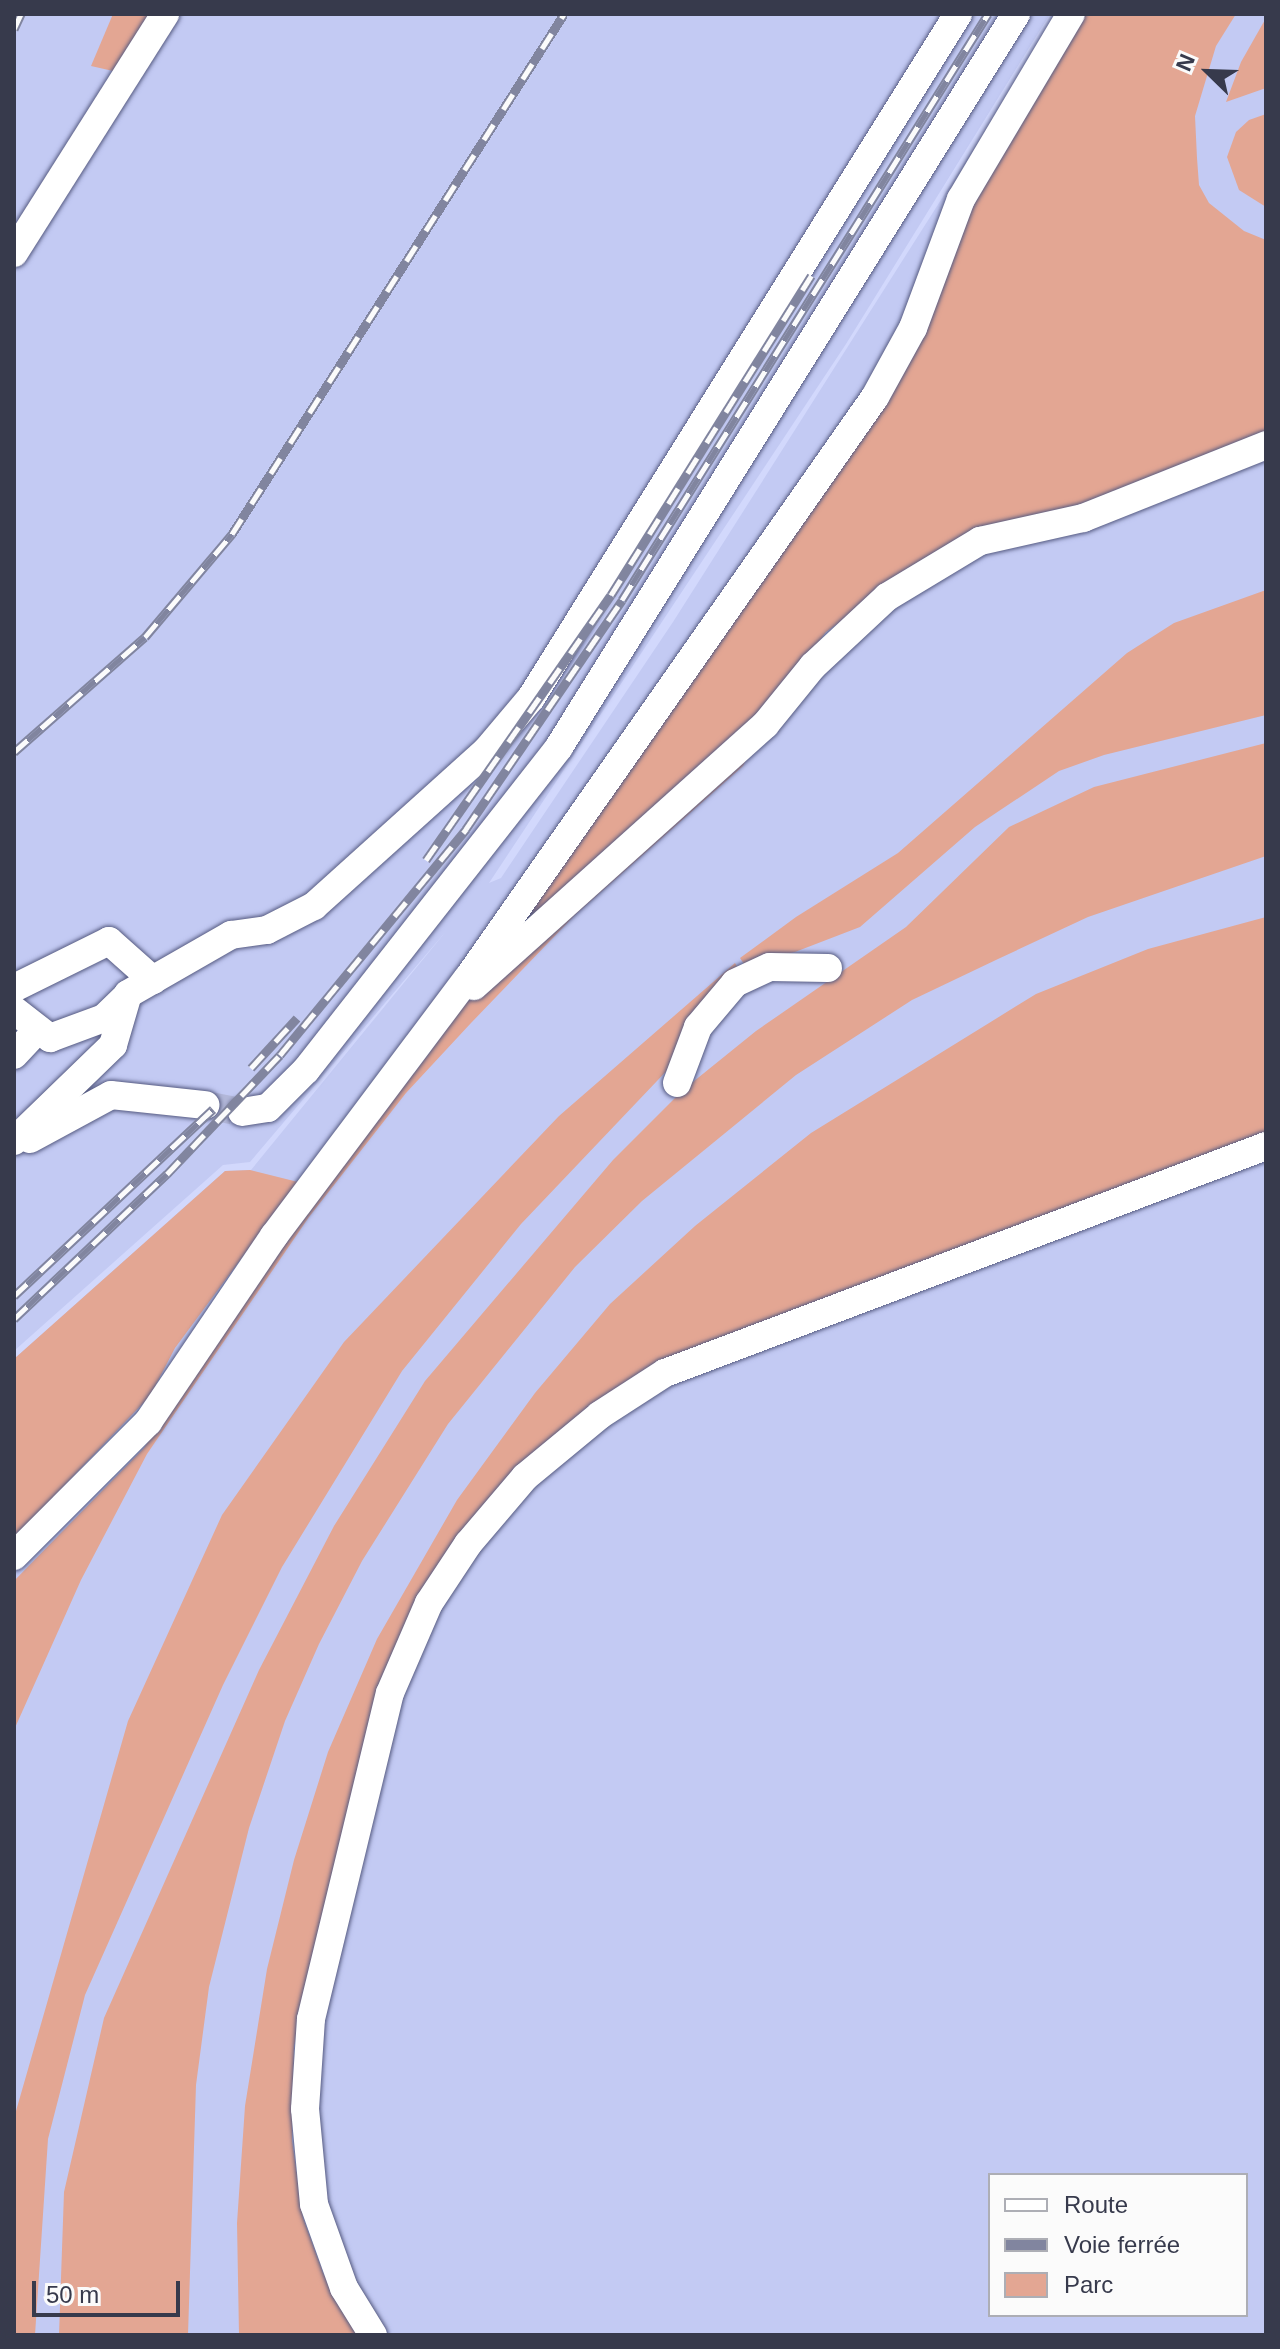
<!DOCTYPE html>
<meta charset="utf-8">
<style>
body{margin:0}
#map{position:relative;width:1280px;height:2349px;overflow:hidden;background:#d2d8fc;font-family:Helvetica,sans-serif}
div>[style]{position:absolute}
.built>*{inset:0;background:#c3caf3}
.green>*{inset:0;background:#e3a693}
.minor-tunnel>*{height:28px;margin-top:-14px;transform-origin:0;background:repeating-linear-gradient(90deg,#b3b8d9 0 28px,transparent 0 42px)}
.roads{filter:drop-shadow(0 0 2px #555a81) drop-shadow(0 0 2px #555a81)}
.minor>*{height:28px;margin:-14px;padding:0 14px;transform-origin:14px;border-radius:14px;background:#fff}
.rail>*{height:9px;margin-top:-4.5px;transform-origin:0;background:repeating-linear-gradient(90deg,#fbfbfb 0 18px,#81859f 0 36px);box-sizing:border-box;border-block:2px solid #81859f}
span{translate:-50% -50%;white-space:nowrap;text-align:center;line-height:1.15;-webkit-text-stroke:6px #fbfbfb;paint-order:stroke}
.frame{position:absolute;inset:0;border:16px solid #373a4c;pointer-events:none}
.legend{position:absolute;left:988px;top:2173px;width:260px;height:144px;box-sizing:border-box;background:#fbfbfb;border:2px solid #adaeb5;margin:0;padding:10px 14px;list-style:none;font-size:24px;color:#373a4c}
.legend li{display:flex;align-items:center;gap:16px;height:40px}
.legend b{width:40px;border:2px solid #adaeb5}
.north{position:absolute;left:1168px;top:32px;width:80px;height:80px;-webkit-text-stroke:6px #fbfbfb;paint-order:stroke;rotate:293deg;font-size:22px;font-weight:700;line-height:32px;text-align:center;color:#373a4c}
.north::after{content:'';display:block;margin:auto;width:28px;height:36px;background:#373a4c;clip-path:polygon(50% 0,100% 100%,50% 72%,0 100%)}
.scale{position:absolute;left:32px;top:2281px;width:148px;height:36px;box-sizing:border-box;border:4px solid #373a4c;border-top:0;padding-left:10px;font-size:24px;line-height:28px;white-space:nowrap;color:#373a4c;-webkit-text-stroke:6px #fbfbfb;paint-order:stroke}
</style>
<div id="map">
<div class="built">
<div style="clip-path:polygon(evenodd,14px 14px,1050px 14px,846px 344px,489px 883px,501px 878px,673px 622px,1059px 14px,1266px 14px,1266px 2335px,14px 2335px,14px 1359px,225px 1171px,251px 1170px,447px 930px,250px 1162px,223px 1165px,14px 1351px,14px 14px,990px 2175px,1246px 2175px,1246px 2315px,990px 2315px,990px 2175px)"></div>
</div>
<div class="green">
<div style="clip-path:polygon(113px 14px,151px 14px,113px 71px,91px 66px)"></div>
<div style="clip-path:polygon(1086px 14px,1236px 14px,1216px 46px,1195px 116px,1197px 158px,1199px 185px,1209px 203px,1244px 231px,1266px 240px,1266px 435px,1117px 497px,952px 543px,826px 632px,784px 688px,743px 766px,575px 915px,471px 1023px,406px 1093px,309px 1217px,147px 1454px,81px 1580px,14px 1730px,14px 1581px,144px 1448px,227px 1317px,430px 1052px,880px 400px,977px 183px)"></div>
<div style="clip-path:polygon(1266px 18px,1266px 88px,1226px 102px,1241px 62px)"></div>
<div style="clip-path:polygon(1266px 114px,1266px 207px,1239px 190px,1227px 157px,1236px 132px,1249px 120px)"></div>
<div style="clip-path:polygon(1266px 590px,1266px 715px,1104px 755px,1059px 771px,975px 827px,860px 927px,795px 952px,744px 964px,740px 958px,796px 917px,898px 853px,1127px 653px,1174px 623px)"></div>
<div style="clip-path:polygon(1266px 743px,1266px 856px,1088px 917px,998px 959px,912px 1000px,796px 1075px,642px 1201px,575px 1267px,448px 1424px,362px 1561px,319px 1644px,285px 1721px,249px 1828px,209px 1987px,196px 2085px,188px 2335px,59px 2335px,64px 2192px,104px 2018px,259px 1670px,334px 1526px,425px 1381px,613px 1160px,683px 1090px,756px 1031px,906px 927px,1009px 827px,1094px 787px)"></div>
<div style="clip-path:polygon(1266px 917px,1266px 1133px,665px 1361px,482px 1508px,342px 1842px,294px 2046px,292px 2140px,303px 2218px,323px 2273px,359px 2335px,239px 2335px,237px 2223px,245px 2106px,267px 1969px,294px 1860px,328px 1752px,377px 1639px,457px 1500px,535px 1393px,610px 1304px,695px 1226px,811px 1133px,1036px 994px,1148px 949px)"></div>
<div style="clip-path:polygon(735px 963px,738px 968px,676px 1061px,521px 1224px,402px 1371px,282px 1567px,223px 1685px,85px 1995px,48px 2139px,35px 2335px,14px 2335px,14px 2118px,128px 1721px,222px 1515px,344px 1342px,559px 1116px)"></div>
<div style="clip-path:polygon(250px 1170px,298px 1182px,175px 1348px,150px 1396px,14px 1538px,14px 1359px,225px 1171px)"></div>
</div>
<div class="minor-tunnel">
<div style="left:205px;top:1105px;width:38px;rotate:11deg"></div>
</div>
<div class="roads">
<div class="minor">
<div style="left:14px;top:253px;width:283px;rotate:-57.7deg"></div>
<div style="left:474px;top:986px;width:391px;rotate:-41.9deg"></div>
<div style="left:765px;top:725px;width:76px;rotate:-50.9deg"></div>
<div style="left:813px;top:666px;width:101px;rotate:-43deg"></div>
<div style="left:887px;top:597px;width:109px;rotate:-31.1deg"></div>
<div style="left:980px;top:541px;width:106px;rotate:-12.6deg"></div>
<div style="left:1083px;top:518px;width:197px;rotate:-21.7deg"></div>
<div style="left:14px;top:988px;width:106px;rotate:-26.3deg"></div>
<div style="left:109px;top:941px;width:59px;rotate:41.6deg"></div>
<div style="left:14px;top:1010px;width:46px;rotate:37.9deg"></div>
<div style="left:50px;top:1038px;width:58px;rotate:-20.3deg"></div>
<div style="left:104px;top:1018px;width:33px;rotate:-44deg"></div>
<div style="left:14px;top:1055px;width:33px;rotate:-47deg"></div>
<div style="left:677px;top:1083px;width:60px;rotate:-69.4deg"></div>
<div style="left:698px;top:1027px;width:57px;rotate:-49.9deg"></div>
<div style="left:735px;top:983px;width:38px;rotate:-25deg"></div>
<div style="left:770px;top:967px;width:58px;rotate:1deg"></div>
<div style="left:242px;top:1112px;width:26px;rotate:-9deg"></div>
<div style="left:268px;top:1108px;width:54px;rotate:-45deg"></div>
<div style="left:306px;top:1070px;width:410px;rotate:-51.9deg"></div>
<div style="left:559px;top:747px;width:864px;rotate:-58.06deg"></div>
<div style="left:30px;top:1139px;width:92px;rotate:-28.5deg"></div>
<div style="left:111px;top:1095px;width:95px;rotate:6.1deg"></div>
<div style="left:14px;top:1141px;width:138px;rotate:-44.1deg"></div>
<div style="left:113px;top:1045px;width:53px;rotate:-73.6deg"></div>
<div style="left:128px;top:994px;width:119px;rotate:-29.8deg"></div>
<div style="left:231px;top:935px;width:36px;rotate:-8deg"></div>
<div style="left:267px;top:930px;width:53px;rotate:-27.1deg"></div>
<div style="left:314px;top:906px;width:233px;rotate:-42deg"></div>
<div style="left:487px;top:750px;width:68px;rotate:-49.8deg"></div>
<div style="left:531px;top:698px;width:806px;rotate:-58.02deg"></div>
<div style="left:14px;top:1556px;width:190px;rotate:-45deg"></div>
<div style="left:148px;top:1422px;width:225px;rotate:-55.9deg"></div>
<div style="left:274px;top:1236px;width:323px;rotate:-53.1deg"></div>
<div style="left:468px;top:978px;width:709px;rotate:-54.99deg"></div>
<div style="left:875px;top:397px;width:79px;rotate:-61.2deg"></div>
<div style="left:913px;top:328px;width:138px;rotate:-69.6deg"></div>
<div style="left:961px;top:199px;width:215px;rotate:-59.3deg"></div>
<div style="left:373px;top:2335px;width:55px;rotate:-121.7deg"></div>
<div style="left:344px;top:2288px;width:89px;rotate:-109.7deg"></div>
<div style="left:314px;top:2204px;width:95px;rotate:-95.4deg"></div>
<div style="left:305px;top:2109px;width:90px;rotate:-86.2deg"></div>
<div style="left:311px;top:2019px;width:335px;rotate:-76.4deg"></div>
<div style="left:390px;top:1693px;width:98px;rotate:-66.6deg"></div>
<div style="left:429px;top:1603px;width:71px;rotate:-56.5deg"></div>
<div style="left:468px;top:1544px;width:88px;rotate:-49.6deg"></div>
<div style="left:525px;top:1477px;width:97px;rotate:-39.6deg"></div>
<div style="left:600px;top:1415px;width:77px;rotate:-32.9deg"></div>
<div style="left:665px;top:1373px;width:642px;rotate:-20.69deg"></div>
</div>
</div>
<div class="rail">
<div style="left:14px;top:29px;width:17px;rotate:-65deg"></div>
<div style="left:14px;top:752px;width:174px;rotate:-41.3deg"></div>
<div style="left:145px;top:637px;width:135px;rotate:-49.8deg"></div>
<div style="left:232px;top:534px;width:617px;rotate:-57.44deg"></div>
<div style="left:426px;top:860px;width:323px;rotate:-55.1deg"></div>
<div style="left:611px;top:595px;width:377px;rotate:-57.9deg"></div>
<div style="left:251px;top:1068px;width:68px;rotate:-47.4deg"></div>
<div style="left:14px;top:1296px;width:273px;rotate:-43.2deg"></div>
<div style="left:14px;top:1319px;width:211px;rotate:-43.5deg"></div>
<div style="left:167px;top:1174px;width:164px;rotate:-46.5deg"></div>
<div style="left:280px;top:1055px;width:293px;rotate:-50.5deg"></div>
<div style="left:466px;top:829px;width:277px;rotate:-55.7deg"></div>
<div style="left:622px;top:600px;width:691px;rotate:-58.01deg"></div>
</div>
<div class="frame"></div>
<ul class="legend">
<li><b style="height:10px;background:#fff"></b>Route</li>
<li><b style="height:10px;background:#81859f"></b>Voie ferrée</li>
<li><b style="height:22px;background:#e3a693"></b>Parc</li>
</ul>
<div class="north">N</div>
<div class="scale">50 m</div>
</div>
